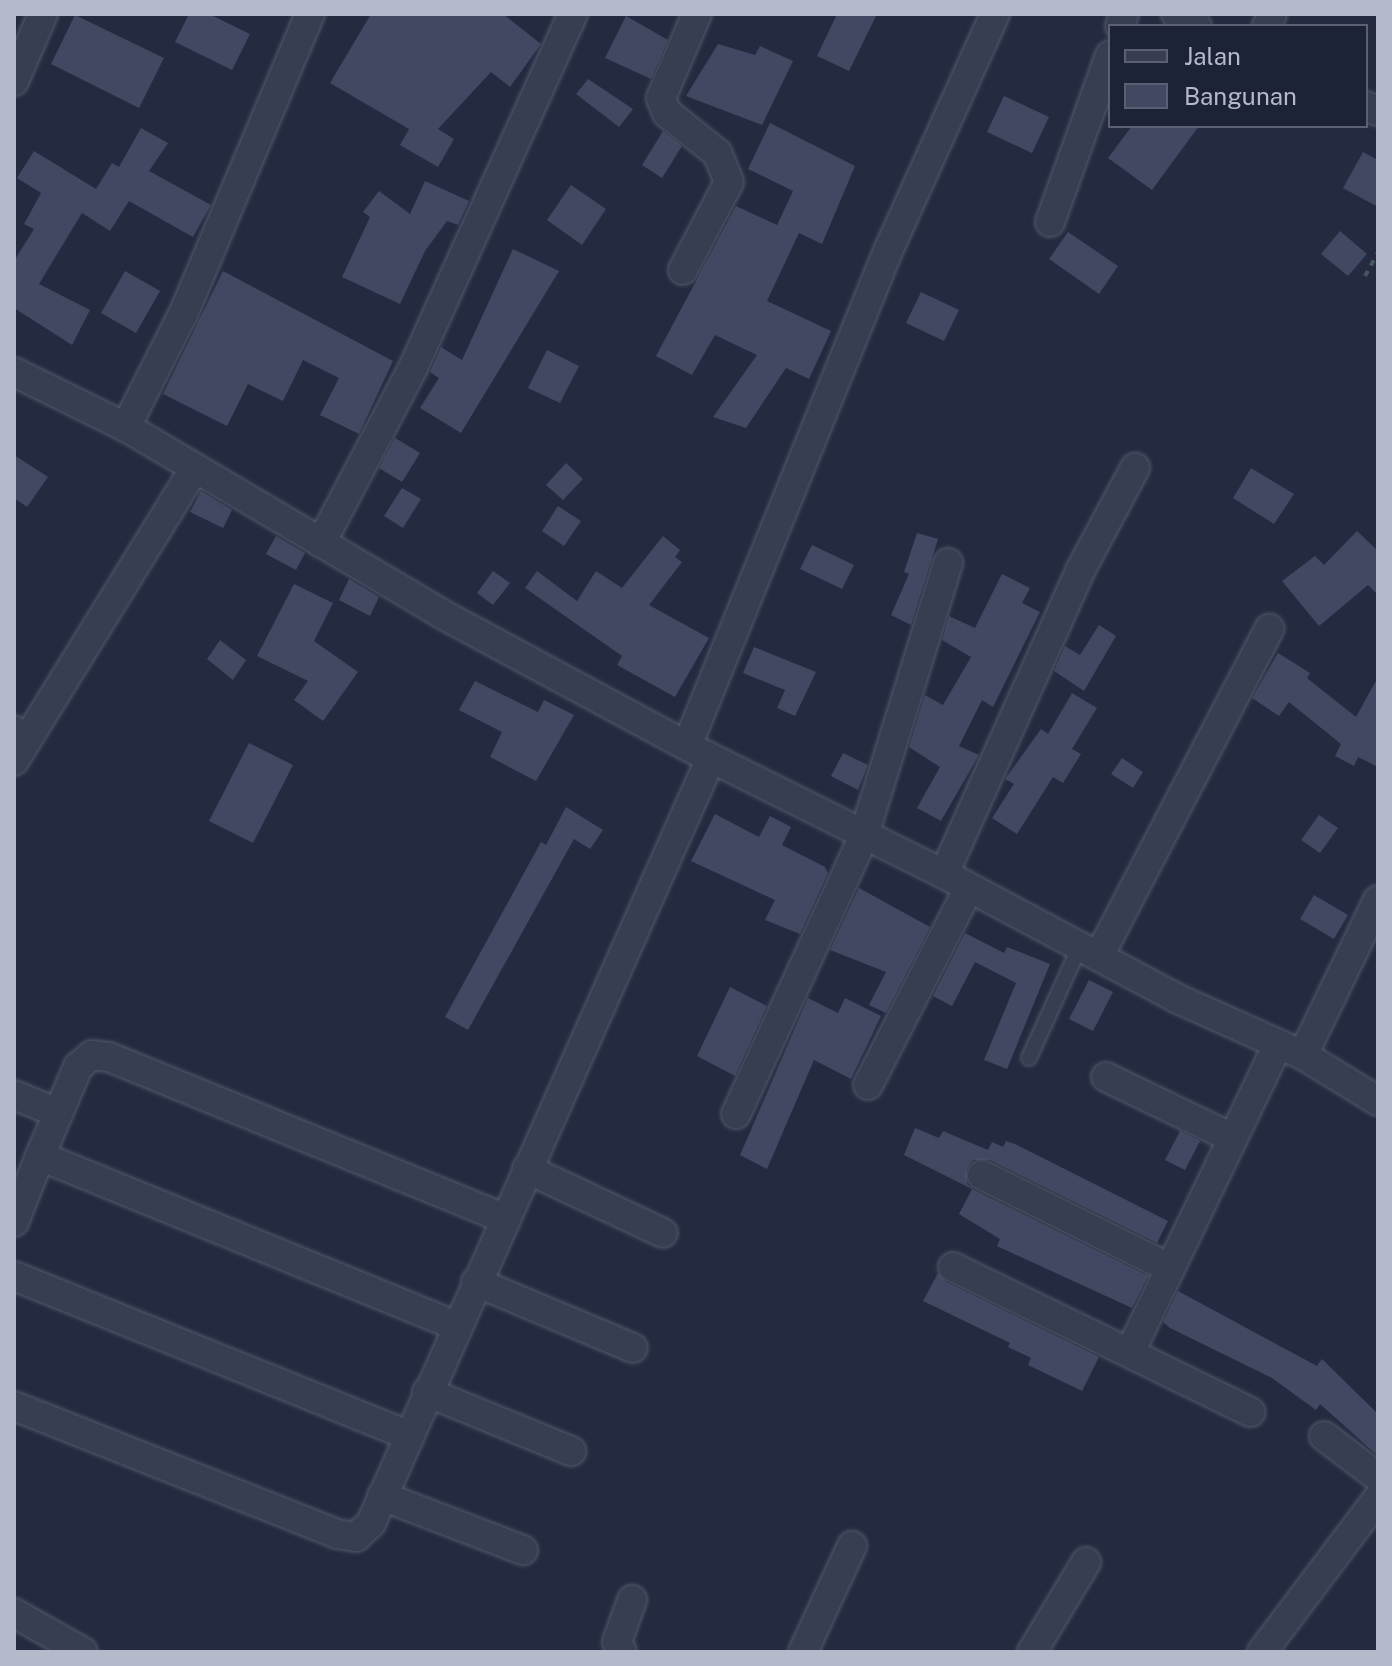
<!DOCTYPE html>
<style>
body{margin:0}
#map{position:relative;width:1392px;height:1666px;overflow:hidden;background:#242b41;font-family:"Public Sans",sans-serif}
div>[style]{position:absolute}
.building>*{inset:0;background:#404862}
.path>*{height:4px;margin-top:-2px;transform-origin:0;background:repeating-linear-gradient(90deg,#44575f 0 6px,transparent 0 12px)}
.roads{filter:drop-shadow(0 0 2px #53596b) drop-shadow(0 0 2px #53596b)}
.lane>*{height:14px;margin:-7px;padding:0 7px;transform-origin:7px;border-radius:7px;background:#383e51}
.street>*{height:28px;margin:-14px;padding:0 14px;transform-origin:14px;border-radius:14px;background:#383e51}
span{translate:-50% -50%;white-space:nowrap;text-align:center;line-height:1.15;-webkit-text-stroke:6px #1d2336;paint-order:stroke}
.frame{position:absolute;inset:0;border:16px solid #b5bacb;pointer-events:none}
.legend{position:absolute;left:1108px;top:24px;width:260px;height:104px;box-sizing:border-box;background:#1d2336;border:2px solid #5a5f72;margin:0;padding:10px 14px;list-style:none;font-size:24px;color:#b5bacb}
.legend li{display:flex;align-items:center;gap:16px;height:40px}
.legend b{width:40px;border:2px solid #5a5f72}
</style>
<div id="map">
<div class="building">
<div style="clip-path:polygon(189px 14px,209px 14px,250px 34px,232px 70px,175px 42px)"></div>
<div style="clip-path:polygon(371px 14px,503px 14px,541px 44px,510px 87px,491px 72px,438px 129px,454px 139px,438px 167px,400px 145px,409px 129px,330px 83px)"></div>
<div style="clip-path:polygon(837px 14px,877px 14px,849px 71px,817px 56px)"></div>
<div style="clip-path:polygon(75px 15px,164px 58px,139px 108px,51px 64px)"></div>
<div style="clip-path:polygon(626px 16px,668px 40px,651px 79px,605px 58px)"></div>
<div style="clip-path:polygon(718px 44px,755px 55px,760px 46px,793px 61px,762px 125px,686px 96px)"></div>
<div style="clip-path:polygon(588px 79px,633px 109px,619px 127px,576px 94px)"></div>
<div style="clip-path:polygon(1004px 96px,1049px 117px,1032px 153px,987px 132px)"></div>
<div style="clip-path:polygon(770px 123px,855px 166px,822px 244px,799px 233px,767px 301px,831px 331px,809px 379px,786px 368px,746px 428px,713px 417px,757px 355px,715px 335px,692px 375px,656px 356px,736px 206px,777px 225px,793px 191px,748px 169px)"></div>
<div style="clip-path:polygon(1132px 126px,1199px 126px,1152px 190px,1108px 158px)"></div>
<div style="clip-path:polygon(141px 128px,168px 143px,149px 171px,211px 205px,193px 237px,129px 201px,110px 231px,82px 213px,39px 284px,90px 310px,72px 345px,14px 308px,14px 261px,34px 229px,24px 224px,41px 193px,17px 178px,34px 151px,96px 189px,112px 163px,119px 167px)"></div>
<div style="clip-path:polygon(663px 131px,682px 146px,662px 178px,642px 165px)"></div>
<div style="clip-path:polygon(1363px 152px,1378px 160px,1378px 207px,1343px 188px)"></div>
<div style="clip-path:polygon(425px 181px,469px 201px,458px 225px,447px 221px,425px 251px,400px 304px,342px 277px,370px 217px,363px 212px,379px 191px,410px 214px)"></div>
<div style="clip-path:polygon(571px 185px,606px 209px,582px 245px,547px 220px)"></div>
<div style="clip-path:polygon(1340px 231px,1367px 254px,1348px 276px,1321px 254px)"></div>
<div style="clip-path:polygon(1068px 232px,1118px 266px,1099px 294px,1049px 259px)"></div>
<div style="clip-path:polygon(513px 249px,559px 271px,461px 433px,420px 408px,439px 378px,430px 372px,441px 347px,462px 360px)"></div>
<div style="clip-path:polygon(125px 271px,160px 291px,136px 333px,101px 313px)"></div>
<div style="clip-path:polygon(223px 271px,393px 361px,359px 434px,320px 415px,339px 378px,303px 360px,283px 401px,248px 384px,227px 426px,163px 394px)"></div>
<div style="clip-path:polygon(921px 292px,959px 310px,944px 341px,906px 323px)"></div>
<div style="clip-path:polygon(547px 350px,579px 366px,560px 403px,528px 388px)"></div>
<div style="clip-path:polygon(395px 438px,420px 453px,402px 482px,379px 468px)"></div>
<div style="clip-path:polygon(14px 455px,48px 477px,27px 507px,14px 498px)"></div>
<div style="clip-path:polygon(566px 463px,583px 479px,563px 500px,546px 485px)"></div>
<div style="clip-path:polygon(1251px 468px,1294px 494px,1274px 524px,1233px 498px)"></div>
<div style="clip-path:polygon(402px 488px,421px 499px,403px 528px,384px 516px)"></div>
<div style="clip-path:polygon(201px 491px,232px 510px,223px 528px,190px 512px)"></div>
<div style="clip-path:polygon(558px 506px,581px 521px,564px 546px,542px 531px)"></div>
<div style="clip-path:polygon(1357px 531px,1378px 551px,1378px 595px,1368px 585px,1319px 626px,1282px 581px,1315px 556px,1324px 565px)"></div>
<div style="clip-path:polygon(917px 533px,938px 539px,911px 625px,891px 615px,909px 574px,904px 572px)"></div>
<div style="clip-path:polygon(276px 536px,305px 553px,296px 570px,266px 554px)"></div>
<div style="clip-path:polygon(663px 536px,680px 550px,675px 557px,682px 562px,649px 605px,709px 638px,675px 697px,617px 665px,622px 656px,525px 588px,537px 571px,577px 601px,596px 571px,622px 588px)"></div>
<div style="clip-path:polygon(812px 545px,854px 565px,842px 589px,800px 569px)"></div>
<div style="clip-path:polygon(493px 571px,510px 583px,493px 605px,477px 593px)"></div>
<div style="clip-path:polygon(1002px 574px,1030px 588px,1022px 603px,1040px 612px,993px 707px,982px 700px,959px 746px,979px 755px,941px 821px,917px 808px,940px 767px,909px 747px,925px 695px,943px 705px,971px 657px,942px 640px,949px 616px,975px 628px)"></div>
<div style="clip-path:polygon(349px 579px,379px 597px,370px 616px,339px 600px)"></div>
<div style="clip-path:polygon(294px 584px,333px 603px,314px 641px,358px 672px,323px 721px,294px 700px,308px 681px,257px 656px)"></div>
<div style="clip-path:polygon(1099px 625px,1116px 636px,1084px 691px,1054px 671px,1065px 646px,1080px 655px)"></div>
<div style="clip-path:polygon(220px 640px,246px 660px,233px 680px,207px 659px)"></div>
<div style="clip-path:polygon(754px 647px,816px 672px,795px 716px,777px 708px,785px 690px,743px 673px)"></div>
<div style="clip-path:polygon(1278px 653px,1310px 673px,1307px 678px,1356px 717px,1378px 677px,1378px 767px,1358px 757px,1354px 766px,1335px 756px,1341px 744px,1289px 702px,1279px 716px,1252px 698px)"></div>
<div style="clip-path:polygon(475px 681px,538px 712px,544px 700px,574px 715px,536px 781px,490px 757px,502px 732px,459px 710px)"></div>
<div style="clip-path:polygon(1072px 693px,1097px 708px,1072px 749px,1081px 754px,1063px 783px,1053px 777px,1017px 834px,992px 818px,1014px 784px,1005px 779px,1041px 729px,1048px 734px)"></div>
<div style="clip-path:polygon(249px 743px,293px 765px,253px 843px,209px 821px)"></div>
<div style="clip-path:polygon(843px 753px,868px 765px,858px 790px,831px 776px)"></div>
<div style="clip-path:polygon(1122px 758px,1143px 772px,1133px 788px,1111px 774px)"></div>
<div style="clip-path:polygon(566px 807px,603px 830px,590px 849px,574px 839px,468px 1030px,445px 1017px,541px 842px,546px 845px)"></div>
<div style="clip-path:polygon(715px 814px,759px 837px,770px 816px,791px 827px,782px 845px,825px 867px,828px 873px,800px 934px,765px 920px,775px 900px,691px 861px)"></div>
<div style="clip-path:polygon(1319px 815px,1338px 828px,1320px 853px,1301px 840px)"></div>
<div style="clip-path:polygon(859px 888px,930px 927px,886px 1013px,869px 1005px,886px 972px,830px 950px)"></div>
<div style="clip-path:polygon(1314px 895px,1348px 915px,1334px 939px,1300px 919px)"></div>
<div style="clip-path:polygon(965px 933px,1004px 953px,1007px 947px,1050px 964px,1007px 1069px,984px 1060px,1016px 983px,975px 962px,952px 1006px,933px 996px)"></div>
<div style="clip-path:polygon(1089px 980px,1113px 992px,1093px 1031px,1069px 1019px)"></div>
<div style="clip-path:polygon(730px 987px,767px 1006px,735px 1076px,697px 1056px)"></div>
<div style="clip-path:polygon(808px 998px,838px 1013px,845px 998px,881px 1016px,851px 1079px,814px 1060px,767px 1169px,740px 1155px)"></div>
<div style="clip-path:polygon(915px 1128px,939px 1138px,943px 1131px,988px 1150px,992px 1142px,1003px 1147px,1006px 1141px,1015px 1144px,1168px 1221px,1157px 1243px,990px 1160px,973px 1160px,967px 1168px,967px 1184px,974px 1190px,1148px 1276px,1132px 1308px,997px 1246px,1000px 1239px,959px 1214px,972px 1189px,904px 1155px)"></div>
<div style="clip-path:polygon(1180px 1131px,1200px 1141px,1185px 1170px,1165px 1160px)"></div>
<div style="clip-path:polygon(938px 1273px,946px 1282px,1099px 1357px,1082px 1391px,1028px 1365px,1031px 1358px,1008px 1347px,1010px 1343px,923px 1301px)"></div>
<div style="clip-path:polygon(1178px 1291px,1317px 1366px,1322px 1359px,1378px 1414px,1378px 1456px,1320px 1404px,1316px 1410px,1272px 1378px,1170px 1328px,1163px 1322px)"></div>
</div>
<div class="path">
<div style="left:1365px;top:276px;width:26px;rotate:-61deg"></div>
</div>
<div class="roads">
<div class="lane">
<div style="left:14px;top:723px;width:20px;rotate:24deg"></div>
<div style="left:1029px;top:1058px;width:123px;rotate:-65.5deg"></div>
</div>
<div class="street">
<div style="left:310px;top:14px;width:326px;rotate:112.9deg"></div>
<div style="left:183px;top:314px;width:127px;rotate:116.8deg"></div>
<div style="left:126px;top:427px;width:365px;rotate:30.6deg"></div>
<div style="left:440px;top:613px;width:281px;rotate:28.3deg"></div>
<div style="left:995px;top:14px;width:260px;rotate:114.3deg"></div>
<div style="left:888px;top:251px;width:534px;rotate:112.1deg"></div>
<div style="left:687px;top:746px;width:287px;rotate:26.5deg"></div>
<div style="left:944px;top:874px;width:263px;rotate:28.1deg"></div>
<div style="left:1176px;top:998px;width:139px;rotate:24.2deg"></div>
<div style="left:1303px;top:1055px;width:88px;rotate:31.5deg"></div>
<div style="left:1176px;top:14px;width:24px;rotate:30deg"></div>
<div style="left:1120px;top:26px;width:13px;rotate:-72deg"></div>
<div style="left:1267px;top:26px;width:13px;rotate:-67deg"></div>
<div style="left:14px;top:81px;width:73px;rotate:-66.6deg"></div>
<div style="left:1366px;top:106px;width:13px;rotate:23deg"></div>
<div style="left:1050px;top:222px;width:177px;rotate:-70.2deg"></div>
<div style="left:683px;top:270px;width:99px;rotate:-62.4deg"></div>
<div style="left:729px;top:182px;width:31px;rotate:-112deg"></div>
<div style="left:717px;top:153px;width:64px;rotate:-141.3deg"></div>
<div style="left:667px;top:113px;width:16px;rotate:-112deg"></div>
<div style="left:661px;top:98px;width:91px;rotate:-66.8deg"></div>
<div style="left:14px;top:372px;width:125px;rotate:26.2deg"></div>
<div style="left:321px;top:543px;width:198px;rotate:-62.3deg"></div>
<div style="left:413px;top:368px;width:388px;rotate:-65.7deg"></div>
<div style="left:14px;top:761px;width:344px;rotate:-58.3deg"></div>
<div style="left:944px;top:874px;width:332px;rotate:-65.8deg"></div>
<div style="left:1080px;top:571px;width:117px;rotate:-61.9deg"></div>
<div style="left:1099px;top:956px;width:369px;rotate:-62.5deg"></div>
<div style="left:1303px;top:1055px;width:172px;rotate:-64.2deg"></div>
<div style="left:1106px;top:1077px;width:138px;rotate:25.8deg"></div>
<div style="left:868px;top:1085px;width:221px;rotate:-62.9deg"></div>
<div style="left:14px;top:1095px;width:48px;rotate:22.2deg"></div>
<div style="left:736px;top:1114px;width:304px;rotate:-65.3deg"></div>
<div style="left:863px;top:838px;width:288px;rotate:-72.8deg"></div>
<div style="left:40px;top:1156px;width:97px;rotate:-66.9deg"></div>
<div style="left:78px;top:1067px;width:18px;rotate:-41deg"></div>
<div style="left:92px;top:1055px;width:17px;rotate:7deg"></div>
<div style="left:109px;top:1057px;width:428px;rotate:22.2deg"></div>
<div style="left:527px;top:1169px;width:150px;rotate:25.2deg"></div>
<div style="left:982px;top:1175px;width:207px;rotate:26.4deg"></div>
<div style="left:14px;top:1222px;width:71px;rotate:-68.5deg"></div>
<div style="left:40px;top:1156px;width:449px;rotate:22.2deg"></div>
<div style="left:953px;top:1267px;width:331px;rotate:26deg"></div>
<div style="left:14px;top:1276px;width:425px;rotate:22deg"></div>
<div style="left:476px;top:1282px;width:170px;rotate:22.8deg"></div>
<div style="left:1131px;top:1350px;width:339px;rotate:-64.3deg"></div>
<div style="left:427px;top:1392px;width:156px;rotate:22.3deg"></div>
<div style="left:14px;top:1406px;width:347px;rotate:21.6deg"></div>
<div style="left:337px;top:1534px;width:19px;rotate:9deg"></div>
<div style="left:356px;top:1537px;width:21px;rotate:-43deg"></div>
<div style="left:371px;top:1523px;width:835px;rotate:-66.04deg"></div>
<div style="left:1324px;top:1436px;width:68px;rotate:37.2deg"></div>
<div style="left:382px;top:1496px;width:151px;rotate:21deg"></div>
<div style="left:14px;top:1613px;width:79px;rotate:29.5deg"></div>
<div style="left:622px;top:1652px;width:11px;rotate:-117deg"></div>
<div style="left:617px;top:1642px;width:45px;rotate:-70.3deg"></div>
<div style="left:803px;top:1652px;width:117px;rotate:-65.2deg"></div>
<div style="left:1032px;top:1652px;width:105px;rotate:-59deg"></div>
<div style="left:1262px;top:1652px;width:193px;rotate:-53deg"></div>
</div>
</div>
<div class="frame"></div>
<ul class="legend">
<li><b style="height:10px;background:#383e51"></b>Jalan</li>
<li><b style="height:22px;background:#404862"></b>Bangunan</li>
</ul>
</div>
